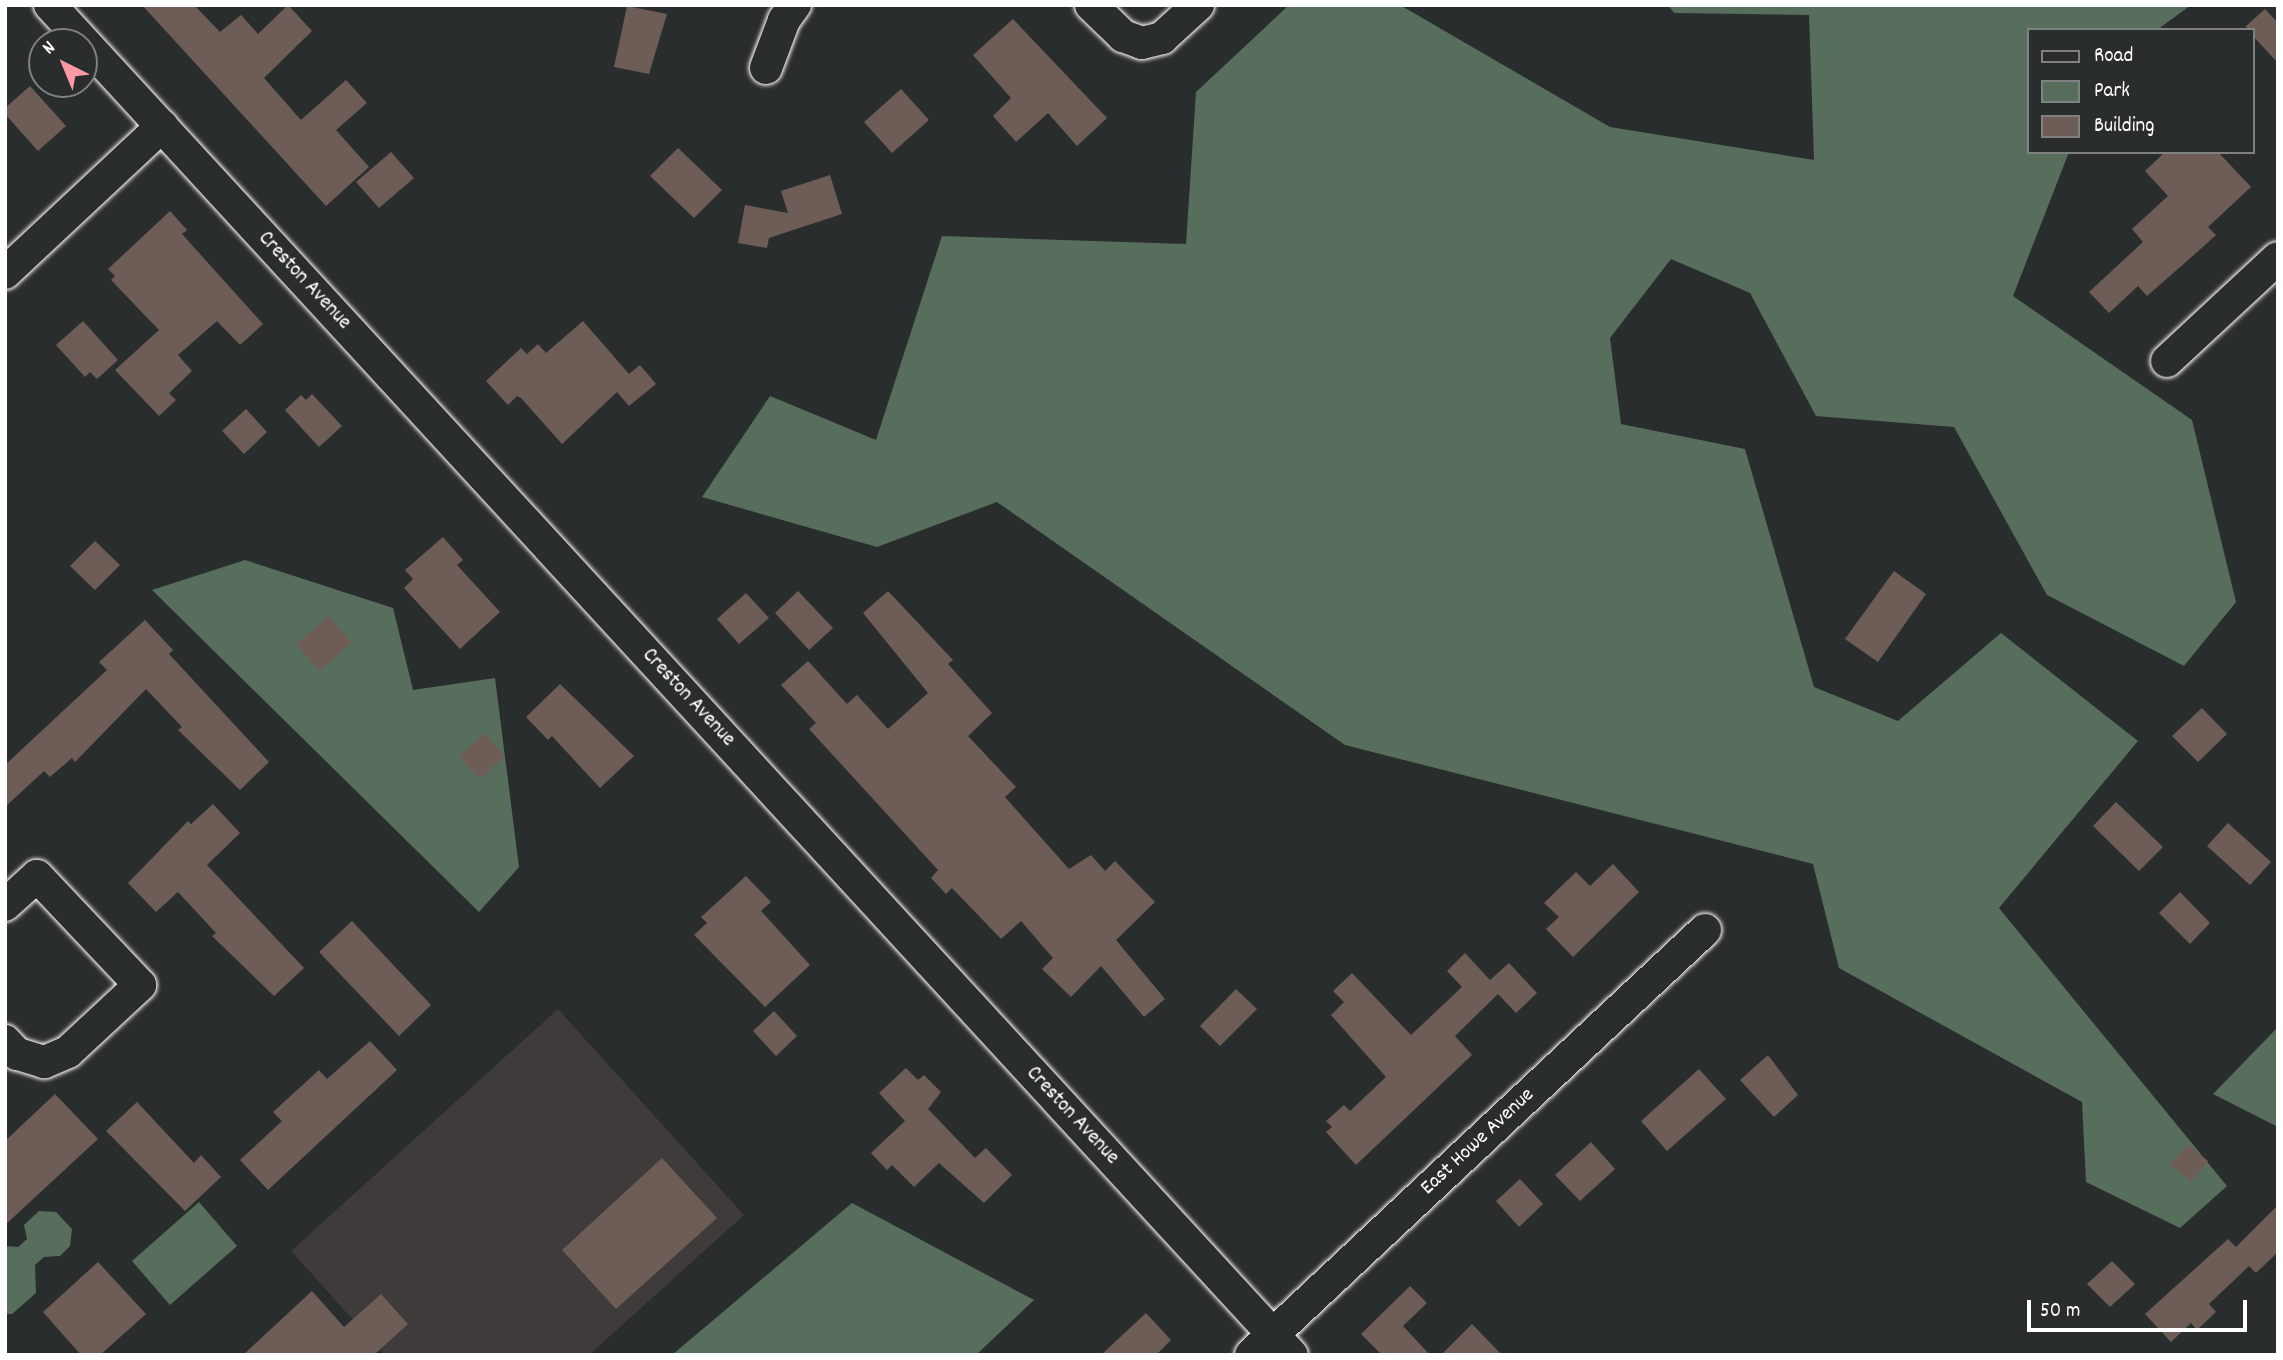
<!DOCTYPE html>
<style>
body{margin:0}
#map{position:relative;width:2283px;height:1360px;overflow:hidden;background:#2a2d2e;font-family:Dekko,sans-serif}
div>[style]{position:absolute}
.built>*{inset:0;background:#3e3b3a}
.green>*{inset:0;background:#566e5b}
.building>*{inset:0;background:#6e5d57}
.roads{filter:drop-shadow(0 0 2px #fff) drop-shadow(0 0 2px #fff)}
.minor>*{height:32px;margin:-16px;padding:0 16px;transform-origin:16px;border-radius:16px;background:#2a2d2e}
span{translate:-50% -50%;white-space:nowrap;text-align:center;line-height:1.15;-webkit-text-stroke:5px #2a2d2e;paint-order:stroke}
.street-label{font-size:21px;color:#fff}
.frame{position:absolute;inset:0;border:7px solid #fff;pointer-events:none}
.legend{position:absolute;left:2027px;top:28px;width:228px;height:126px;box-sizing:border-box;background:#2a2d2e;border:2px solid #7f8182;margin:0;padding:9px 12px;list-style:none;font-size:21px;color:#fff}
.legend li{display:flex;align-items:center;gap:14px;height:35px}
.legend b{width:35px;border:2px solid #7f8182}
.north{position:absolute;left:28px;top:28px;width:70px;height:70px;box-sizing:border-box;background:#2a2d2e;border:2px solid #7f8182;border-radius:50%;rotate:317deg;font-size:19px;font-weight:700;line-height:28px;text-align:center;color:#fff}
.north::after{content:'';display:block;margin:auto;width:24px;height:32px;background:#ff9aa2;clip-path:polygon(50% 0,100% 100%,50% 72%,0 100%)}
.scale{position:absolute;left:2027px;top:1300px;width:220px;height:32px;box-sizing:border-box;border:4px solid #fff;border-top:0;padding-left:9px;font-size:21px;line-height:24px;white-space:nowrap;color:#fff;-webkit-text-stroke:5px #2a2d2e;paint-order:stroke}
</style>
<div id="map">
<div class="built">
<div style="clip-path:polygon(558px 1009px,744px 1215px,589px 1355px,385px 1355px,291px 1251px)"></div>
</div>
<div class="green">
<div style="clip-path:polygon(1289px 5px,1400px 5px,1610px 127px,1814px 160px,1809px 15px,1674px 13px,1668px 5px,2191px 5px,2157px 30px,2029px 30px,2029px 152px,2069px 152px,2013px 296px,2192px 420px,2236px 602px,2184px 666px,2047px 595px,1954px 427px,1816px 416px,1750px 293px,1671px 259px,1610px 338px,1621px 424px,1745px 449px,1814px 687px,1898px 721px,2001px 633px,2138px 741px,1999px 908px,2227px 1186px,2180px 1228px,2086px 1182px,2082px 1102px,1839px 968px,1813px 864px,1345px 745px,997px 502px,877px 547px,702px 497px,770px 396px,876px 440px,942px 236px,1186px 244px,1196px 92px)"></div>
<div style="clip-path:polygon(245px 560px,393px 608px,413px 690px,495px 678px,519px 867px,479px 912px,152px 590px)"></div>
<div style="clip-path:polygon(2278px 1027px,2278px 1127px,2213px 1094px)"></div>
<div style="clip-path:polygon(199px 1202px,237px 1246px,170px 1305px,132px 1261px)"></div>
<div style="clip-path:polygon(852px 1203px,1034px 1300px,976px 1355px,672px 1355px)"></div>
<div style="clip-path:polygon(39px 1211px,56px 1212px,72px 1229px,70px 1246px,60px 1256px,44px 1257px,35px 1265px,36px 1293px,12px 1314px,5px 1314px,5px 1246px,18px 1247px,27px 1239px,24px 1225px)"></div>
</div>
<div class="building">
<div style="clip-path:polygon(142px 5px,194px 5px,220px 32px,241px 15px,258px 34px,288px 5px,312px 31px,264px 78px,301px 120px,346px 80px,367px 103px,336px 130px,369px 167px,326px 206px)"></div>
<div style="clip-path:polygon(627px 6px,667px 14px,649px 74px,614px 67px)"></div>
<div style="clip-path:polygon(2265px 9px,2278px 23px,2278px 63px,2253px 36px,2253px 30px,2245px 27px)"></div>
<div style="clip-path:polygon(1013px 19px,1107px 118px,1077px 146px,1048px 113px,1016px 142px,993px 116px,1011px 98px,973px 55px)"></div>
<div style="clip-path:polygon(30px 86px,66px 126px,38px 151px,5px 114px,5px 108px)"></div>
<div style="clip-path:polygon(901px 89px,929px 120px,892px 153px,864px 122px)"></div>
<div style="clip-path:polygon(678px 148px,722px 190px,694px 218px,650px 176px)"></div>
<div style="clip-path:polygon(391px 152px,414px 178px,379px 208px,356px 182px)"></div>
<div style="clip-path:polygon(2165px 152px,2218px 152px,2251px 187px,2208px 227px,2216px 235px,2195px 254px,2147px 296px,2138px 286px,2109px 313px,2089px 292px,2143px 242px,2132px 229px,2168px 196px,2145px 171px)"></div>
<div style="clip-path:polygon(830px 175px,842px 214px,769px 238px,767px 248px,738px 243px,745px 205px,788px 213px,781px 191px)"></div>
<div style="clip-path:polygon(170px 211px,187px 230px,182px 234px,263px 324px,240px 345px,217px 321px,178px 355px,192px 371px,169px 393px,176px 400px,159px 416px,115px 370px,159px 330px,111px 280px,115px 276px,108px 269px)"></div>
<div style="clip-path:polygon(83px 321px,118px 360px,97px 379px,90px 372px,85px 377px,56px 345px)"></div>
<div style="clip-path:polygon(583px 321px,629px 374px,640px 365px,656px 384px,629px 406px,617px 392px,562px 444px,521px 398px,517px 396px,508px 405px,486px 381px,521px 348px,527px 354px,538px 344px,546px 353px)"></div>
<div style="clip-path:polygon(312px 394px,342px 426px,319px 447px,285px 410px,301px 395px,306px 400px)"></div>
<div style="clip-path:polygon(246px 409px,267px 432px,244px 454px,222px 431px)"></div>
<div style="clip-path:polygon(443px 537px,463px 560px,457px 565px,500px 612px,460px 649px,404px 588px,413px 579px,405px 570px)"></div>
<div style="clip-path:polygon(95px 541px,120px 565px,95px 590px,70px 566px)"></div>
<div style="clip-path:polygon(1894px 571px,1926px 594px,1878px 662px,1845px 639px)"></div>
<div style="clip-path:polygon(798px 591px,833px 628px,809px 650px,775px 613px)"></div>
<div style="clip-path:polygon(888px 591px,953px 660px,948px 664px,992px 713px,968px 736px,1016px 787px,1005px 797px,1069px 869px,1091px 855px,1105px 871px,1115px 861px,1155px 902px,1116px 940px,1165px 999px,1144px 1017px,1101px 966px,1071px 997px,1042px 969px,1053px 958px,1021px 921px,1001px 939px,952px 888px,946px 894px,931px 878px,938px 870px,809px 729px,816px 723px,781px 685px,808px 661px,847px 704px,857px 695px,888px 729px,928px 693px,863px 613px)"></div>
<div style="clip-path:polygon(746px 593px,769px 618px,739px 644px,717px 619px)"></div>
<div style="clip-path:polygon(329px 616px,352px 643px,319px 671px,296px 644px)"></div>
<div style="clip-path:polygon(145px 620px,173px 650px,169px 654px,269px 762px,240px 790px,178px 730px,182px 727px,146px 689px,75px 762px,72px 758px,50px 777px,44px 771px,5px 807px,5px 765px,107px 670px,99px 662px)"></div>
<div style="clip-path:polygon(560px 684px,634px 756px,600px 788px,552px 736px,548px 740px,526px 717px)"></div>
<div style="clip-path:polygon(2202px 708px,2227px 734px,2198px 762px,2172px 736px)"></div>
<div style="clip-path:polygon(484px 733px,505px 756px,480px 779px,459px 757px)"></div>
<div style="clip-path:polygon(2116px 802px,2163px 847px,2139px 871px,2093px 826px)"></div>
<div style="clip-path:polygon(213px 804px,240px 833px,207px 865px,304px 968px,274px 996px,212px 936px,216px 933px,178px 892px,156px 912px,128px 883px,188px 821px,191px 824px)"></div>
<div style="clip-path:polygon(2228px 823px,2271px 862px,2250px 885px,2207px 846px)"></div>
<div style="clip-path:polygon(1613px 864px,1639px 892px,1573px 957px,1546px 929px,1559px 917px,1544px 903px,1576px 872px,1590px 886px)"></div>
<div style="clip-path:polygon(746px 876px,771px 902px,761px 911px,810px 965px,765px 1007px,694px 935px,707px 923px,701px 917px)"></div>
<div style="clip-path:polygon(2180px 892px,2210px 923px,2190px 944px,2159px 913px)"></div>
<div style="clip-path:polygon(352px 921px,431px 1005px,399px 1036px,319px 952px)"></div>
<div style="clip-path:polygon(1465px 953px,1490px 980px,1509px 963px,1537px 993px,1516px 1013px,1498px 994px,1455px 1036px,1472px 1055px,1356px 1165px,1326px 1132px,1332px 1127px,1326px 1121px,1344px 1105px,1350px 1111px,1386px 1077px,1331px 1015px,1344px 1002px,1333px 991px,1352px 973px,1411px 1035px,1462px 987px,1447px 971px)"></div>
<div style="clip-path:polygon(1236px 989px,1257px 1009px,1220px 1046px,1200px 1026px)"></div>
<div style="clip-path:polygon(774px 1011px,797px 1036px,776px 1056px,753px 1031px)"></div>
<div style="clip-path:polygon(370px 1041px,397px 1070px,268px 1190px,240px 1160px,282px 1121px,273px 1112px,319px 1070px,327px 1079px)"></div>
<div style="clip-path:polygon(1768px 1055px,1798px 1095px,1774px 1117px,1740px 1080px)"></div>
<div style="clip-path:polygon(906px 1068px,918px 1080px,924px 1075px,941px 1092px,928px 1109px,975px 1158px,986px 1148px,1012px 1175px,984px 1203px,939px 1163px,914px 1187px,892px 1165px,887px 1170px,871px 1153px,905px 1121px,879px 1093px)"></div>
<div style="clip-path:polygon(1699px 1069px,1726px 1099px,1667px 1151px,1641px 1121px)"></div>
<div style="clip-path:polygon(55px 1094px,98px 1139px,5px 1225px,5px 1141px)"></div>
<div style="clip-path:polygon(137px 1102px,194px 1163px,201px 1155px,221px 1177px,185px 1211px,106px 1131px)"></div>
<div style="clip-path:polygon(1591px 1142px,1615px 1169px,1580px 1201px,1555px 1175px)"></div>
<div style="clip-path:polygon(2188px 1144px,2208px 1161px,2191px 1182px,2170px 1165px)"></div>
<div style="clip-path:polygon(662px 1158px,717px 1218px,616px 1309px,562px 1250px)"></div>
<div style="clip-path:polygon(1520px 1179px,1543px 1204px,1519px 1227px,1496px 1201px)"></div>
<div style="clip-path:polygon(2278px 1205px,2278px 1252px,2256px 1273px,2249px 1266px,2209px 1304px,2216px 1312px,2197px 1330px,2191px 1323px,2171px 1342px,2145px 1314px,2228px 1239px,2236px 1247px)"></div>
<div style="clip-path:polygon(2112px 1261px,2135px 1284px,2110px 1307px,2087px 1284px)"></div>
<div style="clip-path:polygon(98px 1262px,146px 1314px,100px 1355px,81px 1355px,43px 1312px)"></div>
<div style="clip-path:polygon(1410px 1286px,1427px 1303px,1403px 1326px,1430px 1355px,1382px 1355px,1361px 1334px)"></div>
<div style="clip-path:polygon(312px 1291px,344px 1327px,381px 1294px,408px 1324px,374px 1355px,243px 1355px)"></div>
<div style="clip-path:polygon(1146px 1313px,1171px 1340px,1156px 1355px,1101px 1355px)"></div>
<div style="clip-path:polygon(1472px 1324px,1502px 1355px,1441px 1355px)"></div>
</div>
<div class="roads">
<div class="minor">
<div style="left:50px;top:5px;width:1834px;rotate:47.39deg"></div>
<div style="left:1091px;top:5px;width:45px;rotate:44.1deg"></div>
<div style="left:1123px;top:36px;width:20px;rotate:20deg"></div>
<div style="left:1142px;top:43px;width:21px;rotate:-14deg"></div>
<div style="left:1162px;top:38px;width:49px;rotate:-42.5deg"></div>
<div style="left:766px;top:68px;width:51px;rotate:-69.4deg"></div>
<div style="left:784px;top:20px;width:19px;rotate:-54deg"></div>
<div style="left:5px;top:273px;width:215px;rotate:-43.1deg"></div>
<div style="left:2167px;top:361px;width:151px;rotate:-42.9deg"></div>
<div style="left:5px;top:905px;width:43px;rotate:-42.2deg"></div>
<div style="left:37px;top:876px;width:150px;rotate:46.6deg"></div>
<div style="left:140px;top:985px;width:98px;rotate:137.1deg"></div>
<div style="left:68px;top:1052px;width:26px;rotate:157deg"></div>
<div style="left:44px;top:1062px;width:28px;rotate:-163deg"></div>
<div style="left:17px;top:1054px;width:18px;rotate:-133deg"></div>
<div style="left:1251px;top:1355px;width:622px;rotate:-43.11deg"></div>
</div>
</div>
<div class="street-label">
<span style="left:304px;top:281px;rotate:47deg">Creston Avenue</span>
<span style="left:688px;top:698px;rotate:47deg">Creston Avenue</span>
<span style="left:1072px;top:1116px;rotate:47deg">Creston Avenue</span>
<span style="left:1478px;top:1142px;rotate:-43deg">East Howe Avenue</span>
</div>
<div class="frame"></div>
<ul class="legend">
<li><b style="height:9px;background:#2a2d2e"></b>Road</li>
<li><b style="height:19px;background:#566e5b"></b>Park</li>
<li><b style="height:19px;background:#6e5d57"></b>Building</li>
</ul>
<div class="north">N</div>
<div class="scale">50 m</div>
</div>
